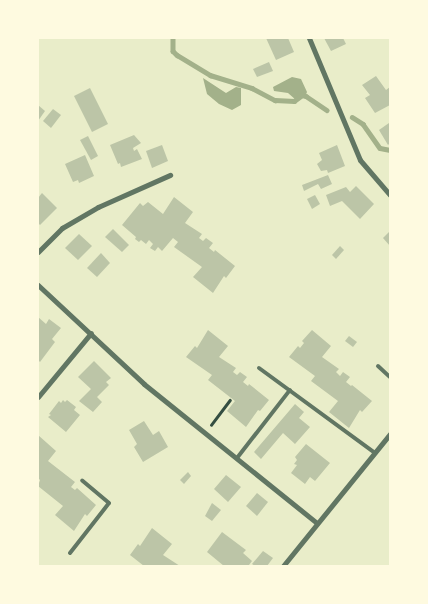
<!DOCTYPE html>
<style>
body{margin:0}
#map{position:relative;width:428px;height:604px;overflow:hidden;background:#e9edc9;font-family:Bitter,serif}
div>[style]{position:absolute}
.water>*{inset:0;background:#a3b18a}
.stream>*{height:4.5px;margin:-2.25px;padding:0 2.25px;transform-origin:2.25px;border-radius:2.25px;background:#a3b18a}
.building>*{inset:0;background:#bcc5a7}
.path>*{height:2.5px;margin:-1.25px;padding:0 1.25px;transform-origin:1.25px;border-radius:1.25px;background:#344e41}
.service>*{height:4px;margin:-2px;padding:0 2px;transform-origin:2px;border-radius:2px;background:#617663}
.minor>*{height:5px;margin:-2.5px;padding:0 2.5px;transform-origin:2.5px;border-radius:2.5px;background:#617663}
span{translate:-50% -50%;white-space:nowrap;text-align:center;line-height:1.15;-webkit-text-stroke:4px #fefae0;paint-order:stroke}
.frame{position:absolute;inset:0;border:39px solid #fefae0;pointer-events:none}
</style>
<div id="map">
<div class="water">
<div style="clip-path:polygon(292px 77px,301px 79px,307px 92px,305px 97px,296px 100px,288px 93px,274px 91px,273px 87px)"></div>
<div style="clip-path:polygon(203px 78px,226px 93px,236px 87px,241px 88px,241px 105px,232px 110px,219px 104px,207px 94px)"></div>
</div>
<div class="stream">
<div style="left:173px;top:38px;width:13px;rotate:90deg"></div>
<div style="left:173px;top:51px;width:6px;rotate:45deg"></div>
<div style="left:177px;top:55px;width:39px;rotate:31deg"></div>
<div style="left:210px;top:75px;width:44px;rotate:17.2deg"></div>
<div style="left:252px;top:88px;width:26px;rotate:28deg"></div>
<div style="left:275px;top:100px;width:19px;rotate:3deg"></div>
<div style="left:294px;top:101px;width:10px;rotate:-37deg"></div>
<div style="left:302px;top:95px;width:4px;rotate:14deg"></div>
<div style="left:306px;top:96px;width:25px;rotate:34deg"></div>
<div style="left:352px;top:117px;width:13px;rotate:32deg"></div>
<div style="left:363px;top:124px;width:29px;rotate:55deg"></div>
<div style="left:380px;top:148px;width:10px;rotate:11deg"></div>
</div>
<div class="building">
<div style="clip-path:polygon(266px 38px,288px 38px,294px 52px,276px 60px)"></div>
<div style="clip-path:polygon(324px 38px,343px 38px,346px 44px,331px 51px)"></div>
<div style="clip-path:polygon(269px 62px,273px 71px,257px 77px,253px 69px)"></div>
<div style="clip-path:polygon(376px 76px,386px 90px,390px 87px,390px 105px,375px 113px,365px 98px,370px 95px,362px 85px)"></div>
<div style="clip-path:polygon(90px 88px,108px 124px,92px 132px,74px 96px)"></div>
<div style="clip-path:polygon(38px 105px,45px 111px,38px 121px)"></div>
<div style="clip-path:polygon(53px 109px,61px 115px,51px 128px,43px 121px)"></div>
<div style="clip-path:polygon(389px 123px,390px 143px,388px 145px,379px 130px)"></div>
<div style="clip-path:polygon(134px 135px,141px 143px,133px 148px,134px 151px,137px 149px,142px 159px,121px 167px,120px 163px,118px 164px,110px 145px)"></div>
<div style="clip-path:polygon(88px 136px,98px 156px,91px 160px,80px 140px)"></div>
<div style="clip-path:polygon(162px 145px,168px 161px,152px 168px,146px 151px)"></div>
<div style="clip-path:polygon(337px 145px,345px 166px,328px 173px,327px 170px,321px 171px,317px 164px,322px 160px,319px 153px)"></div>
<div style="clip-path:polygon(85px 155px,94px 176px,79px 183px,78px 180px,73px 182px,65px 164px)"></div>
<div style="clip-path:polygon(328px 175px,332px 184px,321px 189px,318px 184px,304px 191px,302px 185px)"></div>
<div style="clip-path:polygon(356px 186px,374px 204px,360px 219px,342px 201px,330px 206px,326px 195px,346px 187px,350px 192px)"></div>
<div style="clip-path:polygon(42px 193px,57px 208px,40px 225px,38px 223px,38px 198px)"></div>
<div style="clip-path:polygon(315px 195px,320px 204px,312px 209px,307px 199px)"></div>
<div style="clip-path:polygon(174px 197px,193px 212px,185px 223px,202px 234px,199px 238px,203px 241px,206px 238px,213px 243px,209px 248px,214px 252px,215px 250px,235px 266px,226px 278px,224px 276px,213px 293px,193px 277px,202px 267px,174px 247px,178px 242px,173px 238px,162px 251px,158px 247px,155px 251px,150px 248px,153px 244px,149px 240px,146px 244px,141px 240px,139px 242px,135px 239px,136px 237px,122px 225px,140px 203px,143px 206px,148px 202px,163px 214px)"></div>
<div style="clip-path:polygon(113px 229px,129px 245px,122px 252px,105px 237px)"></div>
<div style="clip-path:polygon(390px 231px,390px 246px,383px 238px)"></div>
<div style="clip-path:polygon(79px 234px,92px 246px,78px 260px,65px 248px)"></div>
<div style="clip-path:polygon(340px 246px,344px 250px,336px 259px,332px 255px)"></div>
<div style="clip-path:polygon(101px 253px,110px 263px,97px 277px,87px 268px)"></div>
<div style="clip-path:polygon(38px 317px,46px 324px,49px 319px,61px 328px,52px 339px,55px 342px,40px 362px,38px 360px)"></div>
<div style="clip-path:polygon(208px 330px,228px 346px,219px 357px,236px 368px,233px 372px,237px 375px,240px 372px,247px 377px,243px 382px,248px 386px,249px 384px,269px 400px,260px 411px,258px 410px,246px 427px,227px 411px,235px 401px,208px 380px,212px 375px,186px 357px,195px 346px,197px 348px)"></div>
<div style="clip-path:polygon(312px 330px,331px 346px,322px 357px,339px 369px,336px 372px,340px 376px,343px 372px,350px 377px,346px 382px,351px 386px,352px 385px,372px 401px,362px 412px,360px 410px,349px 428px,329px 412px,338px 401px,311px 381px,315px 376px,289px 357px,298px 346px,300px 348px,304px 343px,302px 341px)"></div>
<div style="clip-path:polygon(349px 336px,357px 342px,353px 347px,345px 341px)"></div>
<div style="clip-path:polygon(94px 361px,111px 378px,106px 382px,109px 385px,97px 397px,102px 402px,93px 412px,79px 401px,91px 389px,78px 377px)"></div>
<div style="clip-path:polygon(63px 400px,65px 402px,67px 400px,76px 407px,74px 410px,80px 415px,66px 432px,48px 417px,51px 415px,49px 414px,59px 401px,61px 403px)"></div>
<div style="clip-path:polygon(295px 404px,304px 412px,299px 418px,310px 427px,295px 444px,283px 433px,261px 459px,254px 452px)"></div>
<div style="clip-path:polygon(144px 421px,153px 435px,159px 431px,168px 447px,143px 462px,134px 447px,137px 444px,129px 430px)"></div>
<div style="clip-path:polygon(38px 435px,56px 451px,48px 461px,75px 482px,71px 487px,75px 490px,77px 488px,96px 505px,87px 516px,85px 514px,74px 531px,55px 515px,63px 506px,38px 486px,40px 480px,38px 478px)"></div>
<div style="clip-path:polygon(306px 444px,330px 463px,315px 481px,310px 477px,305px 484px,291px 473px,297px 465px,294px 464px,297px 460px,295px 457px)"></div>
<div style="clip-path:polygon(188px 472px,191px 476px,184px 484px,180px 480px)"></div>
<div style="clip-path:polygon(226px 475px,241px 487px,228px 502px,214px 489px)"></div>
<div style="clip-path:polygon(257px 493px,268px 502px,257px 516px,246px 506px)"></div>
<div style="clip-path:polygon(212px 503px,221px 510px,212px 521px,205px 516px)"></div>
<div style="clip-path:polygon(152px 528px,172px 544px,163px 555px,180px 566px,144px 566px,130px 555px,138px 544px,140px 546px)"></div>
<div style="clip-path:polygon(222px 532px,246px 550px,243px 553px,252px 561px,249px 565px,251px 566px,224px 566px,207px 552px)"></div>
<div style="clip-path:polygon(263px 551px,273px 558px,267px 566px,255px 566px,252px 564px)"></div>
</div>
<div class="path">
<div style="left:211px;top:425px;width:31px;rotate:-53deg"></div>
</div>
<div class="service">
<div style="left:378px;top:366px;width:16px;rotate:43deg"></div>
<div style="left:259px;top:368px;width:144px;rotate:36.2deg"></div>
<div style="left:237px;top:458px;width:86px;rotate:-52.1deg"></div>
<div style="left:70px;top:553px;width:63px;rotate:-52deg"></div>
<div style="left:109px;top:503px;width:35px;rotate:-140deg"></div>
</div>
<div class="minor">
<div style="left:309px;top:38px;width:132px;rotate:67.3deg"></div>
<div style="left:360px;top:160px;width:46px;rotate:49.4deg"></div>
<div style="left:38px;top:252px;width:34px;rotate:-45deg"></div>
<div style="left:62px;top:228px;width:42px;rotate:-30.3deg"></div>
<div style="left:98px;top:207px;width:79px;rotate:-24deg"></div>
<div style="left:38px;top:285px;width:145px;rotate:43deg"></div>
<div style="left:144px;top:384px;width:222px;rotate:38.8deg"></div>
<div style="left:38px;top:397px;width:83px;rotate:-50.4deg"></div>
<div style="left:283px;top:566px;width:170px;rotate:-51deg"></div>
</div>
<div class="frame"></div>
</div>
